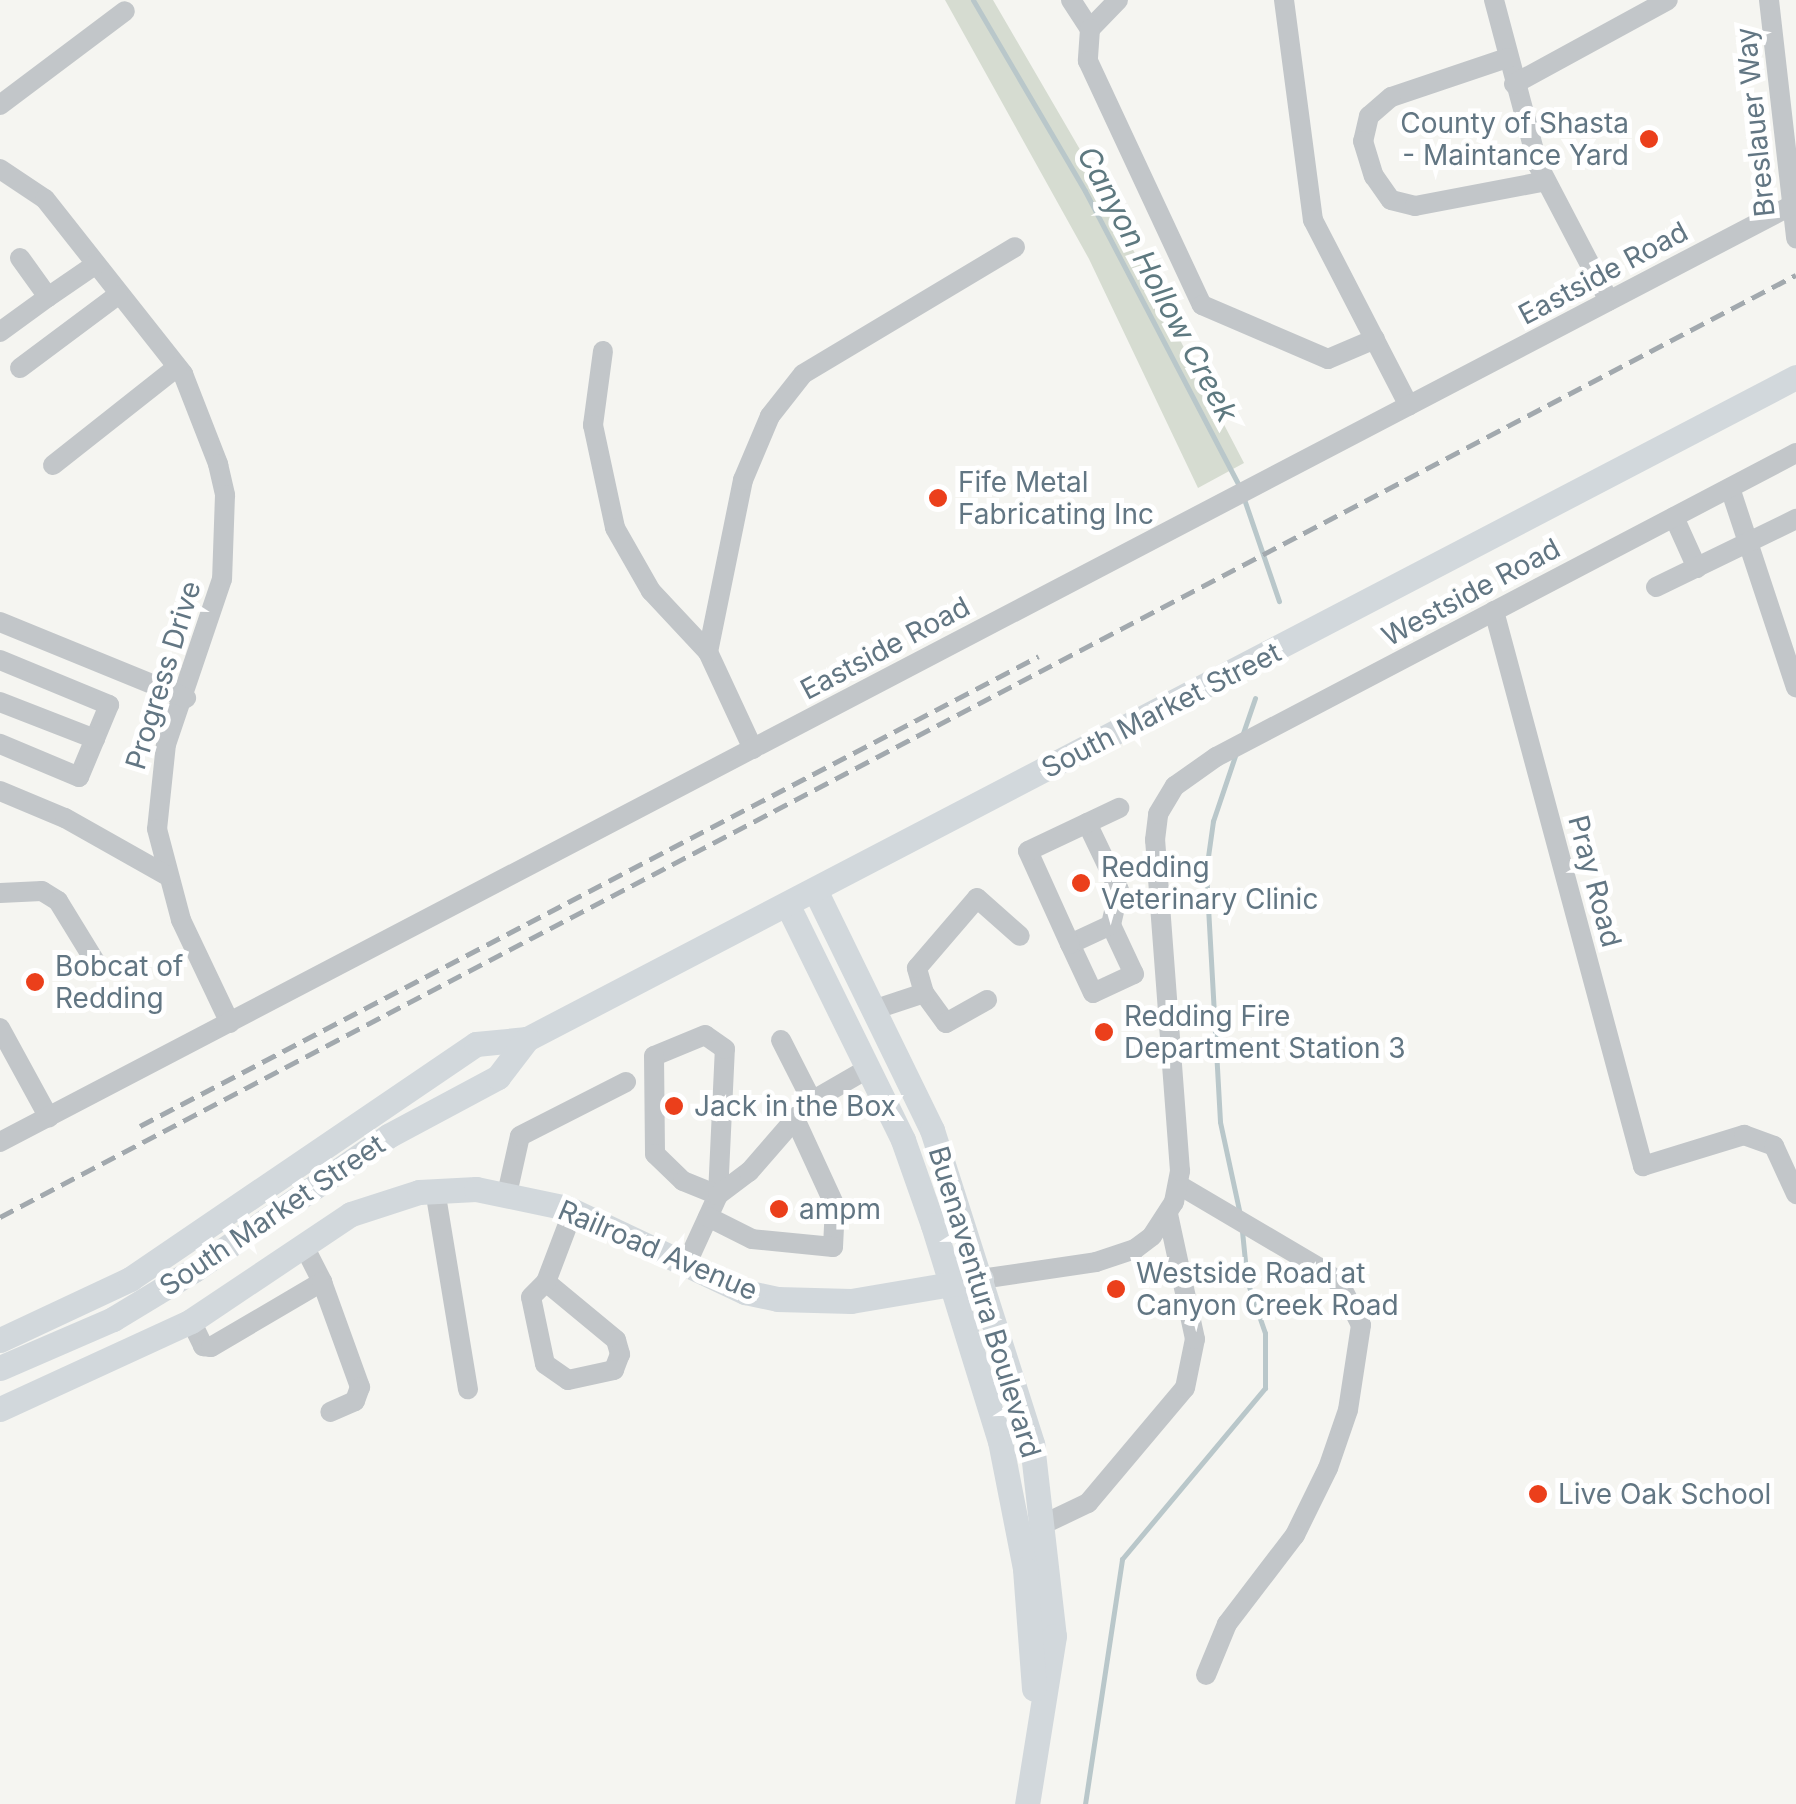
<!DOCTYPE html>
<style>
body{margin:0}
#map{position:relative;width:1796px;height:1804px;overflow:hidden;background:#f5f5f1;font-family:Inter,sans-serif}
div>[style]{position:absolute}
.green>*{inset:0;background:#d6dcd1}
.stream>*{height:5px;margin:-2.5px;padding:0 2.5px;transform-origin:2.5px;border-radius:2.5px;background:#b9c7ca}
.minor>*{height:20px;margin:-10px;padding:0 10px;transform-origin:10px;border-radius:10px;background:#c2c6c9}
.major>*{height:25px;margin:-12.5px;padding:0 12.5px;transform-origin:12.5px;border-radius:12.5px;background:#d2d8dc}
.rail>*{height:5px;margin-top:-2.5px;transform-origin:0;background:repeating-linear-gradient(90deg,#a2a9ae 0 15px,transparent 0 23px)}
.dots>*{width:28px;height:28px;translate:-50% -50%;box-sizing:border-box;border:5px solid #fff;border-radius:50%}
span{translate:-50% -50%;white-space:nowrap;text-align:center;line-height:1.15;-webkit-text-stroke:10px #fff;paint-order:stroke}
.street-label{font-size:28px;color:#627683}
.poi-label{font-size:28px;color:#627683}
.right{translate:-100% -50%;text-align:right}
.left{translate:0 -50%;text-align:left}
.water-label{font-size:30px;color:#5e7980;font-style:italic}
</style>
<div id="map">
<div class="green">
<div style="clip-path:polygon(945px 0,993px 0,1089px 165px,1244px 463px,1198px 488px,1089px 259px)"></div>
</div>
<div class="stream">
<div style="left:973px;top:0;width:221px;rotate:59.6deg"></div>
<div style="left:1085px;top:191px;width:336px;rotate:62.4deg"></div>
<div style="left:1244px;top:499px;width:108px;rotate:71.1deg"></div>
<div style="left:1243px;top:733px;width:37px;rotate:-71deg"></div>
<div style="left:1236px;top:753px;width:72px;rotate:108.7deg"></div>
<div style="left:1213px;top:821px;width:50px;rotate:98deg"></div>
<div style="left:1206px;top:871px;width:251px;rotate:86.8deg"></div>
<div style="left:1220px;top:1122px;width:90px;rotate:77.8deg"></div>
<div style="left:1085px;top:1804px;width:248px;rotate:-81.4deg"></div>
<div style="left:1122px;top:1559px;width:223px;rotate:-50.1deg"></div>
<div style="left:1265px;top:1388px;width:55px;rotate:-90deg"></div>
<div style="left:1265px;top:1333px;width:55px;rotate:-109.1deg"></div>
<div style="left:1247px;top:1281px;width:50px;rotate:-95.7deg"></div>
</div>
<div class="minor">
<div style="left:1071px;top:0;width:35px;rotate:57deg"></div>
<div style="left:1118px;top:0;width:40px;rotate:134deg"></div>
<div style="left:1090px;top:29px;width:32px;rotate:94deg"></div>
<div style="left:1088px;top:61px;width:269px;rotate:65deg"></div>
<div style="left:1202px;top:305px;width:137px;rotate:23.2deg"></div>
<div style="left:1328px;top:359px;width:51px;rotate:-23.1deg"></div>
<div style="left:1284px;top:0;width:222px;rotate:82.5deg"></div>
<div style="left:1313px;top:220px;width:209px;rotate:62.7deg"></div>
<div style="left:1494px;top:0;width:171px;rotate:75.1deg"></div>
<div style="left:1538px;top:165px;width:153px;rotate:62.4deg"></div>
<div style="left:1769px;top:0;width:240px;rotate:83.5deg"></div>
<div style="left:1507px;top:58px;width:122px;rotate:161.4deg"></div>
<div style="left:1391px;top:97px;width:29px;rotate:139deg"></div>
<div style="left:1369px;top:116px;width:26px;rotate:103deg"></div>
<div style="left:1363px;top:141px;width:37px;rotate:73deg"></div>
<div style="left:1374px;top:176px;width:29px;rotate:55deg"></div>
<div style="left:1391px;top:200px;width:25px;rotate:14deg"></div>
<div style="left:1415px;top:206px;width:133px;rotate:-10.8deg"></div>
<div style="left:1514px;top:84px;width:175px;rotate:-28.6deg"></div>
<div style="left:0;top:105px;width:156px;rotate:-36.9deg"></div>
<div style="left:0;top:169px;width:54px;rotate:33.7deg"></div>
<div style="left:45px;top:199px;width:223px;rotate:51.7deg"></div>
<div style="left:183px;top:374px;width:97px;rotate:68.7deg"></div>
<div style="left:218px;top:464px;width:32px;rotate:77deg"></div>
<div style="left:225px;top:495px;width:84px;rotate:92deg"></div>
<div style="left:222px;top:579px;width:174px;rotate:108.7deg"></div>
<div style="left:166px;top:744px;width:85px;rotate:96deg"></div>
<div style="left:157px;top:829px;width:94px;rotate:75.2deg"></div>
<div style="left:181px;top:920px;width:114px;rotate:64.6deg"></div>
<div style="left:20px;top:258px;width:48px;rotate:54.3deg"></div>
<div style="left:48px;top:297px;width:58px;rotate:-34.5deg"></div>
<div style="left:0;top:332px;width:59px;rotate:-36.1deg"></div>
<div style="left:603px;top:351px;width:75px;rotate:97.7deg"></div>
<div style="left:593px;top:425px;width:105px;rotate:77.9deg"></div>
<div style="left:615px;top:528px;width:73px;rotate:60.3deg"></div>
<div style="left:651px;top:591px;width:83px;rotate:46.9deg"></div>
<div style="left:708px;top:652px;width:107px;rotate:65.1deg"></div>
<div style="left:20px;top:368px;width:122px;rotate:-36.7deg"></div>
<div style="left:53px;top:465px;width:158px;rotate:-38.3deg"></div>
<div style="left:1730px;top:488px;width:210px;rotate:71.7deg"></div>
<div style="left:1674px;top:517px;width:56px;rotate:65.7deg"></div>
<div style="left:1656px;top:587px;width:156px;rotate:-25.9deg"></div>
<div style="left:1494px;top:611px;width:575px;rotate:74.97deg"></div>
<div style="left:1643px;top:1166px;width:106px;rotate:-17.1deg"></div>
<div style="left:1744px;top:1135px;width:32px;rotate:20deg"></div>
<div style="left:1774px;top:1146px;width:53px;rotate:65.4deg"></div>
<div style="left:0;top:622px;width:201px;rotate:22.2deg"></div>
<div style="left:708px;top:652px;width:176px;rotate:-78.5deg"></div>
<div style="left:743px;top:480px;width:69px;rotate:-67.1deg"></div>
<div style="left:770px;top:416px;width:53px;rotate:-51.8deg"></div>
<div style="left:803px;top:374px;width:247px;rotate:-30.9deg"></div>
<div style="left:0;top:660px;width:118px;rotate:22.4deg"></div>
<div style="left:109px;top:705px;width:78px;rotate:112.6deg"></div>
<div style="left:79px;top:777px;width:86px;rotate:-157.3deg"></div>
<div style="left:0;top:702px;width:102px;rotate:21.3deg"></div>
<div style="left:0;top:791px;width:70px;rotate:22.6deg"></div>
<div style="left:65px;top:818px;width:116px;rotate:29.4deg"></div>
<div style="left:1087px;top:823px;width:74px;rotate:64.5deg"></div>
<div style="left:1119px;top:890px;width:36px;rotate:103deg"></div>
<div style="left:0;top:893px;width:42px;rotate:-2.7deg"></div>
<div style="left:42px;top:891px;width:19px;rotate:32deg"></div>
<div style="left:58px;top:901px;width:73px;rotate:58.5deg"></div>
<div style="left:1111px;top:925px;width:54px;rotate:64.9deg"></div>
<div style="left:1134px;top:974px;width:45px;rotate:155.1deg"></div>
<div style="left:1093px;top:993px;width:54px;rotate:-115.1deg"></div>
<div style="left:1070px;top:944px;width:45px;rotate:-24.9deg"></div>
<div style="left:1070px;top:944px;width:102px;rotate:-114.3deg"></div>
<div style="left:1028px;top:851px;width:101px;rotate:-25.3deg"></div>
<div style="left:924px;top:993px;width:37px;rotate:54deg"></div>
<div style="left:946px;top:1023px;width:47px;rotate:-29.3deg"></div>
<div style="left:873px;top:1010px;width:54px;rotate:-18.4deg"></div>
<div style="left:924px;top:993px;width:26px;rotate:-106deg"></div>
<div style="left:917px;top:968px;width:92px;rotate:-49.4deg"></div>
<div style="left:977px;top:898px;width:57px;rotate:41.5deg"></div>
<div style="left:0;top:1028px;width:102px;rotate:61.4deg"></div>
<div style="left:781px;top:1040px;width:68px;rotate:63.1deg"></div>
<div style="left:795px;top:1119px;width:25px;rotate:-47deg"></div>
<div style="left:812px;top:1101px;width:64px;rotate:-30.2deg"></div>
<div style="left:0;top:1142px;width:2027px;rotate:-27.6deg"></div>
<div style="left:1179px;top:1185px;width:169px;rotate:30.5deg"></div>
<div style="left:1325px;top:1271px;width:20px;rotate:41deg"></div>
<div style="left:1340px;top:1284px;width:46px;rotate:62.9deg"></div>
<div style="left:1361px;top:1325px;width:86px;rotate:98.7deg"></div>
<div style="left:1348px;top:1410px;width:61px;rotate:109deg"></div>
<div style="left:1328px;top:1468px;width:75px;rotate:116.2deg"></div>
<div style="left:1295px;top:1535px;width:112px;rotate:127.4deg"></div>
<div style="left:1227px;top:1624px;width:55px;rotate:112.4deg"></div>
<div style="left:435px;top:1190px;width:202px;rotate:80.6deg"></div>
<div style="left:507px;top:1194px;width:59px;rotate:-77.4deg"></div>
<div style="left:520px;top:1136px;width:119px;rotate:-27deg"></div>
<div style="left:305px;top:1248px;width:38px;rotate:63deg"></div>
<div style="left:686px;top:1265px;width:77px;rotate:-65.4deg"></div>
<div style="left:718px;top:1195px;width:146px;rotate:-87.3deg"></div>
<div style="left:725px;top:1049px;width:24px;rotate:-145deg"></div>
<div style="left:705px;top:1035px;width:55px;rotate:157.6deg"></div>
<div style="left:654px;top:1056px;width:98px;rotate:89.4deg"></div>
<div style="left:655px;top:1154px;width:39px;rotate:44deg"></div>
<div style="left:683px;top:1181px;width:38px;rotate:22deg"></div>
<div style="left:718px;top:1195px;width:39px;rotate:-37deg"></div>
<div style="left:749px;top:1172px;width:70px;rotate:-49deg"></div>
<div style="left:795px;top:1119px;width:96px;rotate:65.3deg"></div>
<div style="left:835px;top:1206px;width:41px;rotate:92.8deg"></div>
<div style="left:833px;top:1247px;width:81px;rotate:-174.4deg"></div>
<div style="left:752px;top:1239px;width:49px;rotate:-153.4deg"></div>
<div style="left:981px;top:1279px;width:116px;rotate:-8.4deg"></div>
<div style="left:1096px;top:1262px;width:41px;rotate:-18.4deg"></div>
<div style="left:1135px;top:1249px;width:21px;rotate:-37deg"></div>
<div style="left:1152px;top:1236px;width:40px;rotate:-57.1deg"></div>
<div style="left:1174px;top:1202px;width:32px;rotate:-79deg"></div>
<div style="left:1180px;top:1171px;width:332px;rotate:-94.3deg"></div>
<div style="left:1155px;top:840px;width:26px;rotate:-83deg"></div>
<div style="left:1158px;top:814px;width:33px;rotate:-59deg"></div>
<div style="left:1175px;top:786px;width:50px;rotate:-35.3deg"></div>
<div style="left:1216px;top:757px;width:655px;rotate:-27.66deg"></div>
<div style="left:546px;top:1282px;width:91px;rotate:39.6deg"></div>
<div style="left:616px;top:1340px;width:15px;rotate:74deg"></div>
<div style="left:620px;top:1354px;width:17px;rotate:111deg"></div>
<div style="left:614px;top:1370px;width:47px;rotate:167.7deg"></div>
<div style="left:568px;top:1380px;width:28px;rotate:-145deg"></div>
<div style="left:545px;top:1364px;width:68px;rotate:-101.8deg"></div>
<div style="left:531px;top:1297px;width:21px;rotate:-45deg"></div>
<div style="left:546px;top:1282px;width:76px;rotate:-69.2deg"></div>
<div style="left:191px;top:1321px;width:28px;rotate:64deg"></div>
<div style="left:203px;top:1346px;width:8px;rotate:7deg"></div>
<div style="left:211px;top:1347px;width:129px;rotate:-30.4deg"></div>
<div style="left:322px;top:1282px;width:112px;rotate:70.1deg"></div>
<div style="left:360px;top:1387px;width:15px;rotate:110deg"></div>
<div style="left:355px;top:1401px;width:27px;rotate:156deg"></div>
<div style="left:1046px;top:1523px;width:47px;rotate:-25.5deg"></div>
<div style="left:1088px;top:1503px;width:150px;rotate:-49.9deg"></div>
<div style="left:1185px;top:1388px;width:50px;rotate:-78.5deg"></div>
<div style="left:1195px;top:1339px;width:128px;rotate:-102.2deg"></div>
</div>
<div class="major">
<div style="left:815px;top:890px;width:267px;rotate:64deg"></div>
<div style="left:932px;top:1130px;width:330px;rotate:72.3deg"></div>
<div style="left:1032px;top:1444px;width:193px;rotate:83.5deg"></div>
<div style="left:1054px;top:1636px;width:170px;rotate:99.1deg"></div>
<div style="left:787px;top:904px;width:263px;rotate:63.8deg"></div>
<div style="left:903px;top:1140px;width:90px;rotate:70.6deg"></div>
<div style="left:933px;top:1225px;width:226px;rotate:72.8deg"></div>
<div style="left:1000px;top:1441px;width:130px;rotate:78.9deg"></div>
<div style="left:1025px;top:1569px;width:120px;rotate:85.7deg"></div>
<div style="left:0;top:1340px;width:144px;rotate:-25.1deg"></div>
<div style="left:130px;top:1279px;width:418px;rotate:-34.2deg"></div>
<div style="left:476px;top:1044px;width:51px;rotate:-5.6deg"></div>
<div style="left:527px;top:1039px;width:1431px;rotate:-27.55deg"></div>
<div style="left:0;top:1368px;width:123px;rotate:-23.4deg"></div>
<div style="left:113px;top:1319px;width:95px;rotate:-31.2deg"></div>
<div style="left:194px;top:1270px;width:236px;rotate:-34.6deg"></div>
<div style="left:388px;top:1136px;width:125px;rotate:-28.2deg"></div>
<div style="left:498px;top:1077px;width:48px;rotate:-52.7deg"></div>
<div style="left:0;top:1409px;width:210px;rotate:-24.7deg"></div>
<div style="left:191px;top:1321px;width:192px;rotate:-33.8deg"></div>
<div style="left:351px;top:1214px;width:71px;rotate:-17.9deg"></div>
<div style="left:419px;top:1192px;width:57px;rotate:-3deg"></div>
<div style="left:476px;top:1189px;width:93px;rotate:11.8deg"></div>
<div style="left:567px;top:1208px;width:197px;rotate:25.3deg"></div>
<div style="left:745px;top:1292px;width:33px;rotate:12deg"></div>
<div style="left:777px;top:1299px;width:74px;rotate:1.5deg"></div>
<div style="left:851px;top:1301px;width:132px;rotate:-9.6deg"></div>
</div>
<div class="rail">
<div style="left:140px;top:1126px;width:1014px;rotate:-27.6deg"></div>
<div style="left:0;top:1217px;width:2028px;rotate:-27.68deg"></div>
</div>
<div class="dots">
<div style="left:1649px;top:139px;background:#eb3f1b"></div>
<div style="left:938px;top:498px;background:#eb3f1b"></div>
<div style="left:1081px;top:883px;background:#eb3f1b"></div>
<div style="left:35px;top:982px;background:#eb3f1b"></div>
<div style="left:1104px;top:1032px;background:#eb3f1b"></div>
<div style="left:674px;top:1106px;background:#eb3f1b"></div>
<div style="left:779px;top:1209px;background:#eb3f1b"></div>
<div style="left:1116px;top:1289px;background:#eb3f1b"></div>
<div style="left:1538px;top:1494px;background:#eb3f1b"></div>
</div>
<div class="street-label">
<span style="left:1755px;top:122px;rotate:-96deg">Breslauer Way</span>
<span style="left:1603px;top:273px;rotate:-28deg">Eastside Road</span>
<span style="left:1471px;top:592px;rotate:-28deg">Westside Road</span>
<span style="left:885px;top:648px;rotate:-28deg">Eastside Road</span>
<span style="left:163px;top:675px;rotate:-73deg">Progress Drive</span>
<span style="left:1161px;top:710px;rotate:-27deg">South Market Street</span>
<span style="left:1595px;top:881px;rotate:75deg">Pray Road</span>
<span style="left:272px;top:1215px;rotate:-34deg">South Market Street</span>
<span style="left:658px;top:1250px;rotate:23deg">Railroad Avenue</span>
<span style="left:985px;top:1302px;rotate:73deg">Buenaventura Boulevard</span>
</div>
<div class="poi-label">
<span class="right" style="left:1629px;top:139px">County of Shasta<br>- Maintance Yard</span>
<span class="left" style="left:958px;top:498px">Fife Metal<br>Fabricating Inc</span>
<span class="left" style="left:1101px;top:883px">Redding<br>Veterinary Clinic</span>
<span class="left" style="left:55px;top:982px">Bobcat of<br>Redding</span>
<span class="left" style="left:1124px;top:1032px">Redding Fire<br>Department Station 3</span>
<span class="left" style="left:694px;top:1106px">Jack in the Box</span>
<span class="left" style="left:799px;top:1209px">ampm</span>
<span class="left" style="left:1136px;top:1289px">Westside Road at<br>Canyon Creek Road</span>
<span class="left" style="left:1558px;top:1494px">Live Oak School</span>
</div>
<div class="water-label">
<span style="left:1158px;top:284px;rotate:62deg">Canyon Hollow Creek</span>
</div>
</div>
